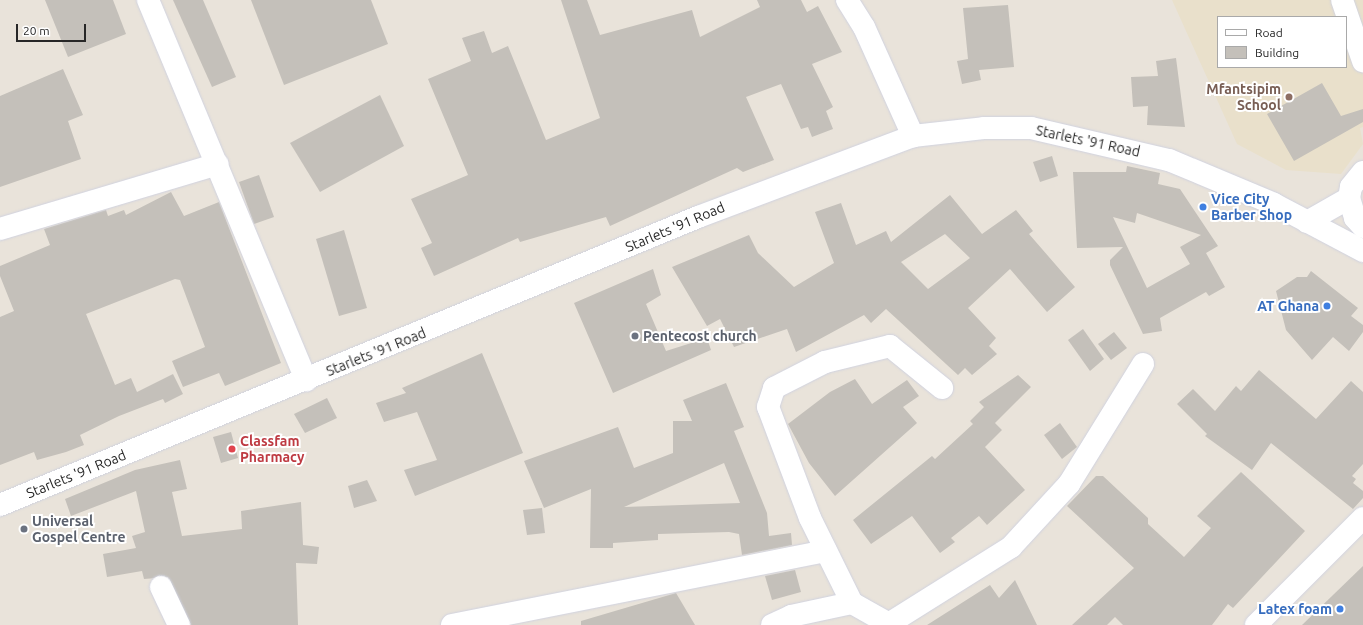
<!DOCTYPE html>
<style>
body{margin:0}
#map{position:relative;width:1363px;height:625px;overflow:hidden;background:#e9e3da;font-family:Ubuntu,sans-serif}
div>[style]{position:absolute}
.education>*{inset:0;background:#e9e0cb}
.building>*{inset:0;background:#c4c0ba}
.roads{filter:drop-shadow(0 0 1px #d0d2df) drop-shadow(0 0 1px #d0d2df)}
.minor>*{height:22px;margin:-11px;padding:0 11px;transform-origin:11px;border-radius:11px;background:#fff}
.dots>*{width:11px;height:11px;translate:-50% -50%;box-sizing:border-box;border:2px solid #fff;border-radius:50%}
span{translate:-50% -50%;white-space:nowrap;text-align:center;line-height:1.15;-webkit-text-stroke:4px #fff;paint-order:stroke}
.education-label{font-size:14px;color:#785e54;font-weight:700}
.right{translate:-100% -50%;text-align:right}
.street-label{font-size:14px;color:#272727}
.shop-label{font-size:14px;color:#366cbe;font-weight:700}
.left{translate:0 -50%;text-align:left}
.worship-label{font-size:14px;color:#5b616d;font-weight:700}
.health-label{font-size:14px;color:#be3a42;font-weight:700}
.legend{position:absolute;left:1217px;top:16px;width:130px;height:52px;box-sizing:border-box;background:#fff;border:1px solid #a9a9a9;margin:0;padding:5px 7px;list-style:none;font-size:12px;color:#272727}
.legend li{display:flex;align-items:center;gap:8px;height:20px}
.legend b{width:20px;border:1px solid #a9a9a9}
.scale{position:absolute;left:16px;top:24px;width:70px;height:18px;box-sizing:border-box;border:2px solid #272727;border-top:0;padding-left:5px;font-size:12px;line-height:14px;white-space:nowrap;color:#272727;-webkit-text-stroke:3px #fff;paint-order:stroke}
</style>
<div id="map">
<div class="education">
<div style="clip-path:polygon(evenodd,1172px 0,1363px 0,1363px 127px,1360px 128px,1363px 144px,1341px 174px,1286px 170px,1237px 144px,1172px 0,1218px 17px,1346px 17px,1346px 67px,1218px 67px,1218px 17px)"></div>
</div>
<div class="building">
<div style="clip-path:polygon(45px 0,113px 0,126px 34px,68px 57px)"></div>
<div style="clip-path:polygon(173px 0,203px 0,236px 77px,212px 87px)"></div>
<div style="clip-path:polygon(251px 0,371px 0,388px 44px,284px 85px)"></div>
<div style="clip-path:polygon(561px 0,587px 0,600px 35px,692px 10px,700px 37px,760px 7px,757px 0,801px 0,807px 12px,818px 6px,842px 52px,812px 64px,833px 107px,826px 111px,833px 129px,812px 137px,808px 127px,801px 129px,781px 84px,746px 97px,774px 160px,743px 172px,737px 168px,610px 226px,606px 217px,520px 242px,518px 238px,434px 276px,421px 248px,432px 243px,411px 199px,468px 175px,428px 79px,471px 61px,462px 38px,484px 31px,492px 53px,508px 46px,546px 140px,600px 118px)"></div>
<div style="clip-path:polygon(1008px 5px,1014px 67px,979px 70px,981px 80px,962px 84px,957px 61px,968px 59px,963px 8px)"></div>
<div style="clip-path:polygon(1176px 58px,1185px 127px,1147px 125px,1148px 106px,1133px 107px,1131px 77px,1158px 76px,1156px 61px)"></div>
<div style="clip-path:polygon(63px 69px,83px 115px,68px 121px,81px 159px,0 187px,0 96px)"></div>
<div style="clip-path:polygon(1322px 83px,1341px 116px,1363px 109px,1363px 122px,1294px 161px,1267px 114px)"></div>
<div style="clip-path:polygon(380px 95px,404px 146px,320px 192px,290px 143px)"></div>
<div style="clip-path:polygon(1052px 156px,1058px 176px,1040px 182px,1033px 162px)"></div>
<div style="clip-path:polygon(evenodd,1127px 166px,1160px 173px,1158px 184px,1180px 189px,1218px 246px,1206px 253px,1225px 287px,1209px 296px,1206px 292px,1160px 318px,1162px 331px,1143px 334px,1110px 265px,1110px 260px,1123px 247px,1077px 248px,1073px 172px,1126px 172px,1127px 166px,1137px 213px,1201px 235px,1180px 247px,1190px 264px,1147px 288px,1113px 217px,1135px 223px,1137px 213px)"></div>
<div style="clip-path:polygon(259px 175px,274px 217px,254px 224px,239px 182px)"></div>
<div style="clip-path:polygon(171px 192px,184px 216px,219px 202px,281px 363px,225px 386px,219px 373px,183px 387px,172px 361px,205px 347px,180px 280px,175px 279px,86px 314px,115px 385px,131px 378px,137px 392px,173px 374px,183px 394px,165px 403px,163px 399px,119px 416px,80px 435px,84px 445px,66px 452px,37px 460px,34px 452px,0 465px,0 317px,14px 311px,0 276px,0 266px,50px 245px,44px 229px,106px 210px,108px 216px,124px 210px,126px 215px)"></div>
<div style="clip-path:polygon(evenodd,950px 195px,982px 234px,1016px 210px,1033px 231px,1029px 234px,1075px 287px,1047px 312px,1010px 269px,968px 308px,996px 338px,989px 346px,997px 354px,972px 375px,965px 368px,958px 375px,886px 309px,871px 323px,864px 315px,796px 352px,787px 329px,734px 347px,720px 319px,707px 326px,672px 267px,749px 235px,758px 253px,794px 287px,834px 263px,815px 212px,841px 203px,856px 245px,886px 231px,891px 242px,950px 195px,945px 234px,970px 258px,928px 289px,901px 262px,945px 234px)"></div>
<div style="clip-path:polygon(344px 230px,367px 308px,339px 316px,316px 239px)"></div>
<div style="clip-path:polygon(653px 269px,661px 295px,646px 304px,666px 351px,707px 338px,711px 350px,613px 393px,574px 303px)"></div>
<div style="clip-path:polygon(1311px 271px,1358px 308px,1351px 316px,1363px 325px,1363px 332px,1349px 351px,1333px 337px,1312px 360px,1286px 330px,1276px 291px,1297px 277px,1307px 277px)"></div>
<div style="clip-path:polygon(1083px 329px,1104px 359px,1090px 371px,1068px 340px)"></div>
<div style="clip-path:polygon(1114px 332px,1127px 348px,1111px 360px,1098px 344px)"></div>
<div style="clip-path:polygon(482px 353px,523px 453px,415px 496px,404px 470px,437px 460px,417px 412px,384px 422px,376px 403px,406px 393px,402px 388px)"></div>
<div style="clip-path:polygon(1259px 370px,1316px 419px,1351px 381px,1363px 392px,1363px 464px,1352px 476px,1356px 479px,1353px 483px,1363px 491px,1363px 498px,1353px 509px,1271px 443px,1252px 470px,1205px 436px,1207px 434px,1177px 404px,1193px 389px,1215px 411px,1236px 386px,1241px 391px)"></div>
<div style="clip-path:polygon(1018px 375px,1031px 387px,995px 423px,1002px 430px,985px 447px,1025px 490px,987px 525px,979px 516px,951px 538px,955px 542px,940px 553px,912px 516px,871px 544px,853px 520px,932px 456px,935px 459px,973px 424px,970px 421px,984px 407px,979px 402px)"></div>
<div style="clip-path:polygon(855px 379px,872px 404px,907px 380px,919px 396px,903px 407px,917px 423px,835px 496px,809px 463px,788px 424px,830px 392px)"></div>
<div style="clip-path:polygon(evenodd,726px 383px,744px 427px,734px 431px,767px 513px,769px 536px,791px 533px,792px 545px,742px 555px,739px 534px,729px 532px,658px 534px,658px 540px,613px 543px,613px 548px,590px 548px,591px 489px,544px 508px,524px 461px,618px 427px,634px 468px,673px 453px,673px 421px,692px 421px,683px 400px,726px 383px,724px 463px,740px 503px,624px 507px,724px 463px)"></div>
<div style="clip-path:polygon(327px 398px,337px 418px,305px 433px,294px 414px)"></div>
<div style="clip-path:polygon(1060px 423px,1077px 447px,1062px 459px,1044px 435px)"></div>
<div style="clip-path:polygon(231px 432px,238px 458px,221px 463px,213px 437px)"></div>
<div style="clip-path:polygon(180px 460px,187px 489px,172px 492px,182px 536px,242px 529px,241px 511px,301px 502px,303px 545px,319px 547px,317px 564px,296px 563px,298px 625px,191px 625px,168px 577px,144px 579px,142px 571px,107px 577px,103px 554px,136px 548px,132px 536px,145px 532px,136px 491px,71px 516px,65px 499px,135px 470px)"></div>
<div style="clip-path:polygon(1241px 472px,1305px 531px,1233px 608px,1228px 604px,1212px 625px,1123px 625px,1115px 617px,1107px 625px,1072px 625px,1134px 568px,1067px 506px,1096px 476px,1103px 476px,1148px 518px,1148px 524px,1184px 557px,1211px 528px,1197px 516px)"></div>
<div style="clip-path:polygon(367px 480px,377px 501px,354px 508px,348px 486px)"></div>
<div style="clip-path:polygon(542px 508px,545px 533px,527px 535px,523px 510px)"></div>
<div style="clip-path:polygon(1363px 566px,1363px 625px,1302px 625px)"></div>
<div style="clip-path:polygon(795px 570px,801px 592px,772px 600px,765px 576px)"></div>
<div style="clip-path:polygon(1015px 580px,1037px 625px,927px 625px,990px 585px,999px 598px)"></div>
<div style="clip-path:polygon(676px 593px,695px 625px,581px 625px,581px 621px)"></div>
</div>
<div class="roads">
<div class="minor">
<div style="left:148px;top:0;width:412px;rotate:67.4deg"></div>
<div style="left:847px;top:0;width:32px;rotate:58deg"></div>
<div style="left:864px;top:27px;width:120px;rotate:65.8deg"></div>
<div style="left:1342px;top:0;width:65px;rotate:71deg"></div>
<div style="left:1363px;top:172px;width:19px;rotate:129deg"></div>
<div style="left:1351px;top:187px;width:11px;rotate:100deg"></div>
<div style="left:1349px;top:198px;width:21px;rotate:73deg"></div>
<div style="left:1355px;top:218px;width:12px;rotate:48deg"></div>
<div style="left:1307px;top:222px;width:48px;rotate:-29.7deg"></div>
<div style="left:0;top:229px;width:227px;rotate:-16.6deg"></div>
<div style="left:0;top:505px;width:755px;rotate:-22.42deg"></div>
<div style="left:698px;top:217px;width:230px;rotate:-20.6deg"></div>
<div style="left:913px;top:136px;width:71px;rotate:-6.4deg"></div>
<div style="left:984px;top:128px;width:47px"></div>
<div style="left:1031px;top:128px;width:142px;rotate:13.1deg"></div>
<div style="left:1169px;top:160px;width:114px;rotate:22.7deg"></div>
<div style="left:1274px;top:204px;width:101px;rotate:27.8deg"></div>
<div style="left:161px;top:587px;width:42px;rotate:64.7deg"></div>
<div style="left:852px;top:603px;width:95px;rotate:-116.3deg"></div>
<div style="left:810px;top:518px;width:119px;rotate:-110.7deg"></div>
<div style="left:768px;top:407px;width:20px;rotate:-72deg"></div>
<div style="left:774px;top:388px;width:57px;rotate:-27deg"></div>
<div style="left:825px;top:362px;width:67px;rotate:-13.8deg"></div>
<div style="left:890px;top:346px;width:67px;rotate:38.9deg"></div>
<div style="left:890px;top:623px;width:143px;rotate:-32.1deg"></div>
<div style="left:1011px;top:547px;width:86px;rotate:-47.4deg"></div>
<div style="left:1069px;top:484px;width:141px;rotate:-58.3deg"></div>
<div style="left:452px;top:625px;width:381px;rotate:-11.2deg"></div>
<div style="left:772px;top:625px;width:21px;rotate:-25deg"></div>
<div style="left:791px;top:616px;width:62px;rotate:-12deg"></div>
<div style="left:852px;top:603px;width:45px;rotate:29.4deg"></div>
<div style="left:1256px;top:625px;width:151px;rotate:-45deg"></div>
</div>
</div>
<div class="dots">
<div style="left:1289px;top:97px;background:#8d6e63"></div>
<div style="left:1203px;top:207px;background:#3f7fe0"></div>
<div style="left:1327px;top:306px;background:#3f7fe0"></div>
<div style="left:635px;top:336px;background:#6b7280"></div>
<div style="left:232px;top:449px;background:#e0444e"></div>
<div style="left:24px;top:529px;background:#6b7280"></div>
<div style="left:1340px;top:609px;background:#3f7fe0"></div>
</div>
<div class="education-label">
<span class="right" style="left:1281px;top:97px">Mfantsipim<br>School</span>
</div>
<div class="street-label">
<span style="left:1088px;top:141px;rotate:12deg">Starlets '91 Road</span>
<span style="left:675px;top:227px;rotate:-23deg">Starlets '91 Road</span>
<span style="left:376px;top:352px;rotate:-22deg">Starlets '91 Road</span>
<span style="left:76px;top:474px;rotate:-22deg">Starlets '91 Road</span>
</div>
<div class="shop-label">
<span class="left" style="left:1211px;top:207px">Vice City<br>Barber Shop</span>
<span class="right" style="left:1319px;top:306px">AT Ghana</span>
<span class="right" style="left:1332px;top:609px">Latex foam</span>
</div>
<div class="worship-label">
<span class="left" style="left:643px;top:336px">Pentecost church</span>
<span class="left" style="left:32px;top:529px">Universal<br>Gospel Centre</span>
</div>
<div class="health-label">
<span class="left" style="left:240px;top:449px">Classfam<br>Pharmacy</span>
</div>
<ul class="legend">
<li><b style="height:5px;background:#fff"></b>Road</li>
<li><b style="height:11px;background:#c4c0ba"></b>Building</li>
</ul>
<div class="scale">20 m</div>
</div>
